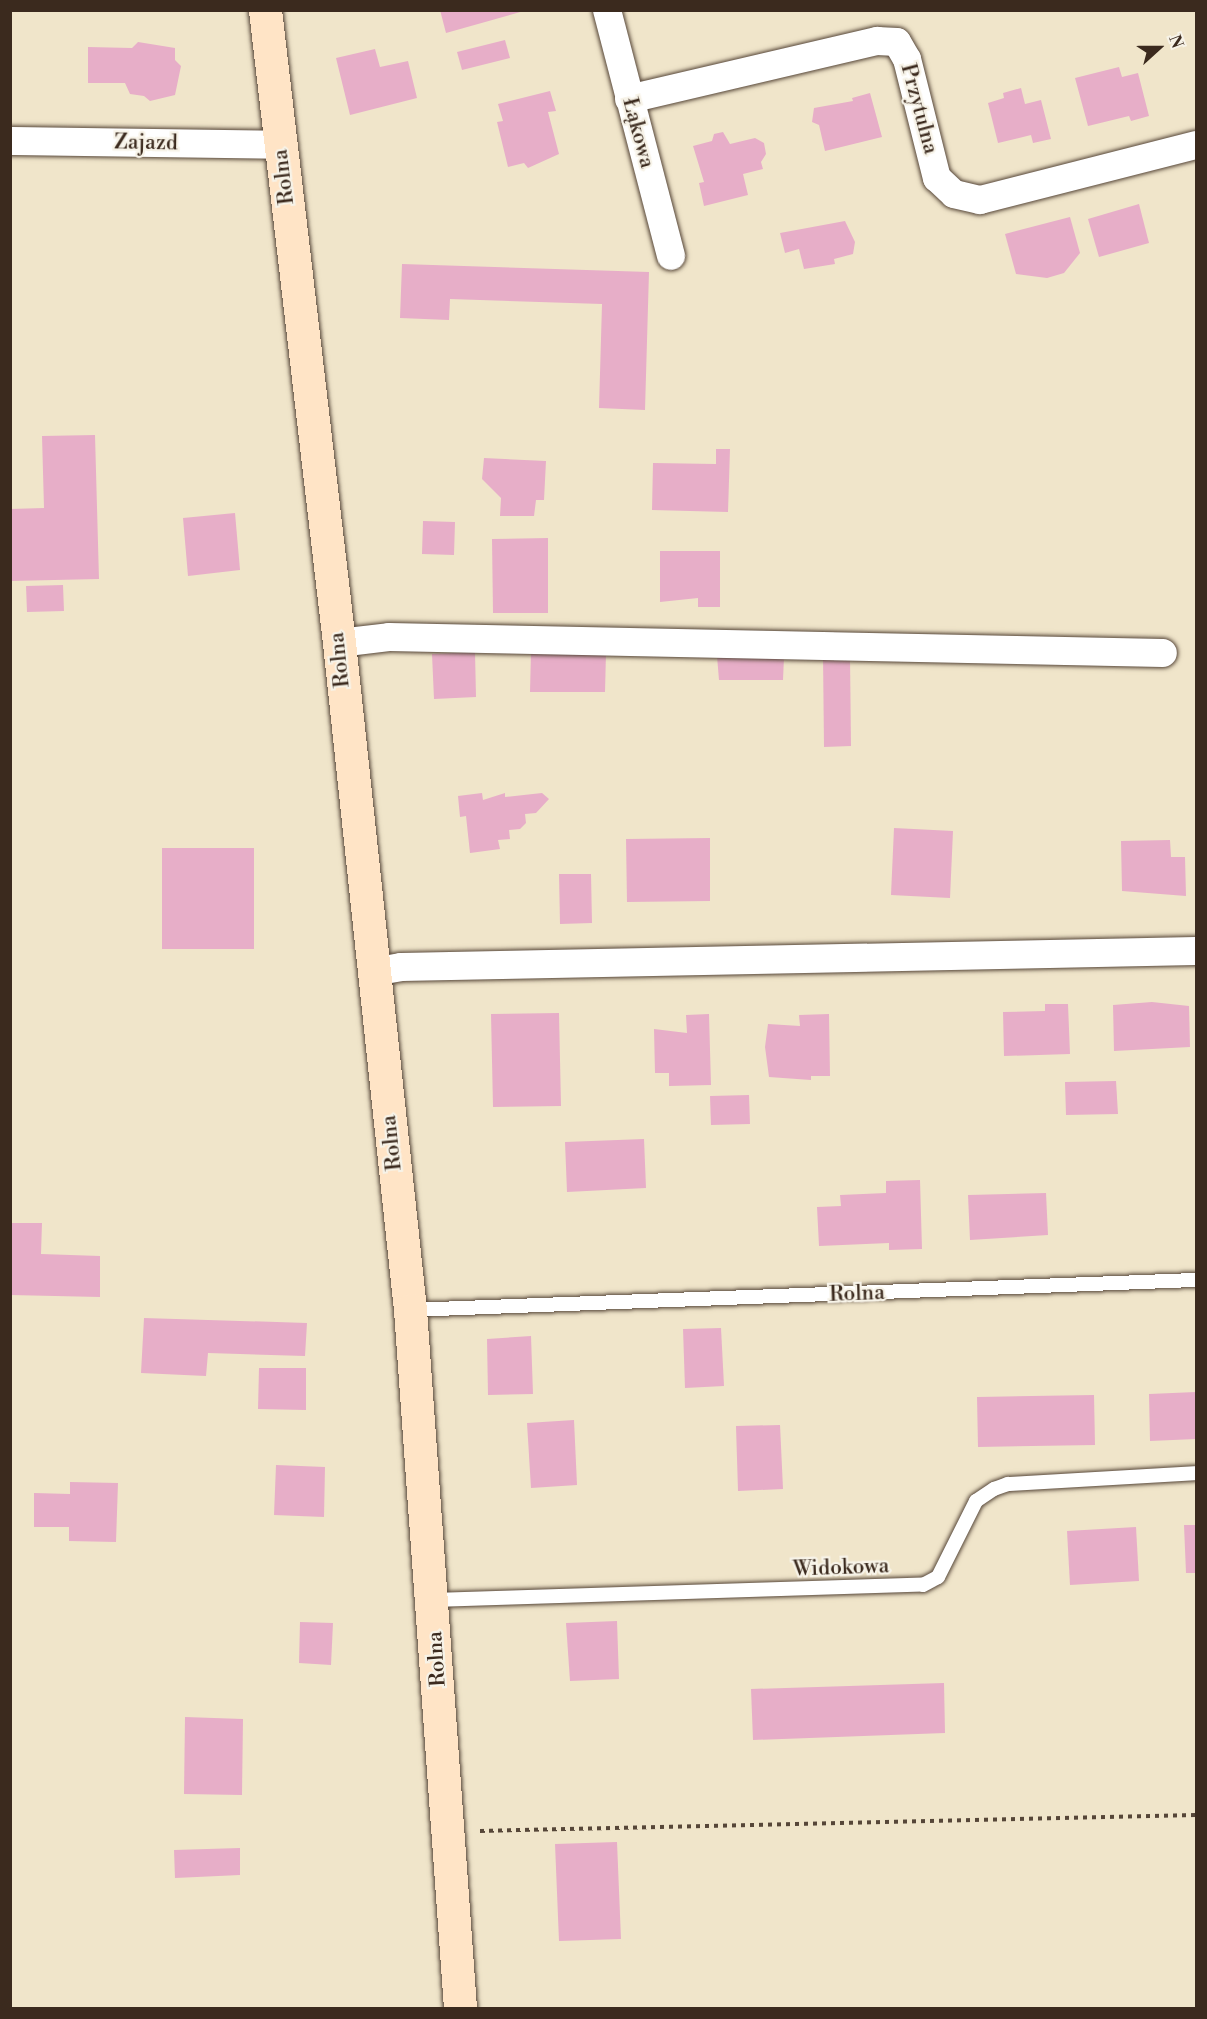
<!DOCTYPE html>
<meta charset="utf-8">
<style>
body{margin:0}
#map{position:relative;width:1207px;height:2019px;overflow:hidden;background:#f0e5ca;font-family:"Libre Bodoni",serif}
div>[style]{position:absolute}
.building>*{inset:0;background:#e7aec8}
.path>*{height:4px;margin-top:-2px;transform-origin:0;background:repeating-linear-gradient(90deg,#564638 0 4.5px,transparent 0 9px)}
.roads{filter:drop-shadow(0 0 2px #564638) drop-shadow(0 0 2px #564638)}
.lane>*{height:14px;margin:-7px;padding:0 7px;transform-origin:7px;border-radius:7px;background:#fff}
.street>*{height:28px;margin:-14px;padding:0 14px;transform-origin:14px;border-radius:14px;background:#fff}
.secondary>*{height:33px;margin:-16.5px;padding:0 16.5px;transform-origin:16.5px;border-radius:16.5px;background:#ffe4c6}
span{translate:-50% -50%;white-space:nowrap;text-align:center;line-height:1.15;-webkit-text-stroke:4.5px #f7f3e8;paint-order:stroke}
.street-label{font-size:21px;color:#3b2a1e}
.frame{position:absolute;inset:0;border:12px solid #3b2a1e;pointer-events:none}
.north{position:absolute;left:1129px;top:18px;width:60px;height:60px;-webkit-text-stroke:4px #f7f3e8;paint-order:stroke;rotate:69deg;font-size:16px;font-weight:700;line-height:24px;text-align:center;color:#3b2a1e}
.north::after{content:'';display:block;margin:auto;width:21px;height:27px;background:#3b2a1e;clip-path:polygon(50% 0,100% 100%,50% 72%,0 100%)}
</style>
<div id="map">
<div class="building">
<div style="clip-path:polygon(440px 10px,524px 10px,524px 11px,446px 33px)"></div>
<div style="clip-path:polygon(505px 40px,510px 58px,462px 70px,457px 52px)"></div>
<div style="clip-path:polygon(138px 42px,175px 48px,175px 60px,181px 66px,175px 95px,150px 101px,144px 96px,130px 94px,125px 83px,88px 83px,88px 47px,132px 48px)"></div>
<div style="clip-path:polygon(375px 49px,380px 67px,408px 61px,417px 98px,350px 115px,336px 58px)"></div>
<div style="clip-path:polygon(1119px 67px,1122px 77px,1138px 73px,1149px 116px,1131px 121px,1129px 116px,1088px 126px,1075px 78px)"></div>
<div style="clip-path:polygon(1021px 88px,1025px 104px,1041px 100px,1051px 139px,1033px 143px,1031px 135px,998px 143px,988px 103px,1004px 98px,1003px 93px)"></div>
<div style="clip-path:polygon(550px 91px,556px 111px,548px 112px,559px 154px,528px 168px,524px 163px,508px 167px,497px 122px,503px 121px,498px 104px)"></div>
<div style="clip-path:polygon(870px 93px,882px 137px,825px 151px,819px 125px,812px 122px,814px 108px,853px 101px,852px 98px)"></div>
<div style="clip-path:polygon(723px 132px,730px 144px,755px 138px,764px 143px,766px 154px,761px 162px,763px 169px,743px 174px,748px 195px,704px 206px,699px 183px,704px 182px,693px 146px,712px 141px,714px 134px)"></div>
<div style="clip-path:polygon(1139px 204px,1149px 243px,1099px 257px,1088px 219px)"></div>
<div style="clip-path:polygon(1070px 217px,1080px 253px,1064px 273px,1047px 278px,1016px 274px,1005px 234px)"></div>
<div style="clip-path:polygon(845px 221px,855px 242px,853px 254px,834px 259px,835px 264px,804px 269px,799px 249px,785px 253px,780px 233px)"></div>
<div style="clip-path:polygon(402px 264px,649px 272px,645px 410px,599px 408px,602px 304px,450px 299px,449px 320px,400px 318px)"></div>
<div style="clip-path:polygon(95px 435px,99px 579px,10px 581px,10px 509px,44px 508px,42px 436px)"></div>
<div style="clip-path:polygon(716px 449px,730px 449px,728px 512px,652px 510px,653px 463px,716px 464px)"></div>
<div style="clip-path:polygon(484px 458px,546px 461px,544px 500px,536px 500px,534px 516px,500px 516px,501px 498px,482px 479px)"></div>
<div style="clip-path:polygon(235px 513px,240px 570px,188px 576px,183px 518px)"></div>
<div style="clip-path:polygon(423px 521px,455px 522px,454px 555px,422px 554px)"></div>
<div style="clip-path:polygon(548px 538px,548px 613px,493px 613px,492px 539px)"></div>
<div style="clip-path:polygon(660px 551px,720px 551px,720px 607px,698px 607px,698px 598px,660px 602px)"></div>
<div style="clip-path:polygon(63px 585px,64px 611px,27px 612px,26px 586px)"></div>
<div style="clip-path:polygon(475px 652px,476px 697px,434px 699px,432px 654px)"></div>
<div style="clip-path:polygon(531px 652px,606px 653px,605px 692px,530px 692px)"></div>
<div style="clip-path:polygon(717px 656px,784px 657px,783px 680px,719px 680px)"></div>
<div style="clip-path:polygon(823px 656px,850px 656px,851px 746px,824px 747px)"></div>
<div style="clip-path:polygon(482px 793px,483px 800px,505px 793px,505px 797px,542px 793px,549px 799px,536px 813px,525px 814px,526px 823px,520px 829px,509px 830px,510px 839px,498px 840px,500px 849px,470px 853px,466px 816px,460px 817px,458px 796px)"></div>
<div style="clip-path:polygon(894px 828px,953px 831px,950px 898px,891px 895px)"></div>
<div style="clip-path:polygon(710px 838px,710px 901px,627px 902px,626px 839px)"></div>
<div style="clip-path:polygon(1170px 840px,1171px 857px,1185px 857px,1186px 896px,1122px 891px,1121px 841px)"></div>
<div style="clip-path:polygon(162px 848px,254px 848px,254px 949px,162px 949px)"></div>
<div style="clip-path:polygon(559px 874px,591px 874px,592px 923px,560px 924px)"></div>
<div style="clip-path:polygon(1152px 1002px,1189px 1006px,1190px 1047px,1114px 1051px,1113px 1005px)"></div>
<div style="clip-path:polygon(1045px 1004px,1068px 1004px,1070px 1054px,1004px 1056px,1003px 1012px,1045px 1011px)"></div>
<div style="clip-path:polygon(559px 1013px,561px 1106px,493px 1107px,491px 1014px)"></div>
<div style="clip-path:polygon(709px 1014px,711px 1085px,669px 1086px,669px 1073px,655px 1073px,654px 1029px,687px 1033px,686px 1015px)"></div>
<div style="clip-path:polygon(829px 1014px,830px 1076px,811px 1076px,811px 1080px,769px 1077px,765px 1047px,768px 1024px,800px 1026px,799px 1015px)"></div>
<div style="clip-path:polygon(1116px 1081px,1118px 1114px,1066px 1115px,1065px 1082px)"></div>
<div style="clip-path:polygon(749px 1095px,750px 1124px,711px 1125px,710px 1096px)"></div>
<div style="clip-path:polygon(644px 1139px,646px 1188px,567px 1192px,565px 1142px)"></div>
<div style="clip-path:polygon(920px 1180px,922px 1249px,889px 1250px,889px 1243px,819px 1246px,817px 1207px,841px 1206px,840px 1195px,886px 1193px,886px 1181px)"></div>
<div style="clip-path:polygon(1046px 1193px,1048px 1235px,970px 1240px,968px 1195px)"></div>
<div style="clip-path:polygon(10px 1223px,42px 1223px,41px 1254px,100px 1256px,100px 1297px,10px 1295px)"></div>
<div style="clip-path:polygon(144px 1318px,307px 1323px,305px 1356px,208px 1353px,206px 1376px,141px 1373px)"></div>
<div style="clip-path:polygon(721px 1328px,724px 1386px,685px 1388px,683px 1329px)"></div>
<div style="clip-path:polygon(531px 1336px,533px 1394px,488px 1395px,487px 1339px)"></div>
<div style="clip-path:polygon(259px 1368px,306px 1368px,306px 1410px,258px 1409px)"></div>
<div style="clip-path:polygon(1196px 1392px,1196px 1439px,1150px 1441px,1149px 1394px)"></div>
<div style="clip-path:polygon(1094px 1395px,1095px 1445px,978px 1447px,977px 1397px)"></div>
<div style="clip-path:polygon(574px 1420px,577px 1485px,531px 1488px,527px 1423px)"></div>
<div style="clip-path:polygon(780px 1425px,783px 1489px,738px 1491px,736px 1426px)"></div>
<div style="clip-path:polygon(276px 1465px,325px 1467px,324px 1517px,274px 1515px)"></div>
<div style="clip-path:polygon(70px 1482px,118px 1483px,116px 1542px,69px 1541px,69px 1527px,34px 1527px,34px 1493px,70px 1494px)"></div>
<div style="clip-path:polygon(1184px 1525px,1196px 1525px,1196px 1573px,1186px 1573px)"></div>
<div style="clip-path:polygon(1136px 1527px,1139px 1581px,1070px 1585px,1067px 1531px)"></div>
<div style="clip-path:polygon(617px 1621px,619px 1679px,570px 1681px,566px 1623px)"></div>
<div style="clip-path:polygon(300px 1622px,333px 1623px,331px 1665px,299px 1663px)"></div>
<div style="clip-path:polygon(944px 1683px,945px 1733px,753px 1740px,751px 1689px)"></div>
<div style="clip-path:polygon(185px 1717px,243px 1719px,242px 1795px,184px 1794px)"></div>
<div style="clip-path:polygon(617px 1842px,621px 1939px,559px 1941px,555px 1844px)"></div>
<div style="clip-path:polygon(240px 1848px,240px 1875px,175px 1878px,174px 1850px)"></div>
</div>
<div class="path">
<div style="left:480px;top:1831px;width:716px;rotate:-1.28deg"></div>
</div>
<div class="roads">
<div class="lane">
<div style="left:410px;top:1310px;width:787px;rotate:-2.19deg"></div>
<div style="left:433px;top:1600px;width:490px;rotate:-1.8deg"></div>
<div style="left:923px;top:1585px;width:17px;rotate:-28deg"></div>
<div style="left:938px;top:1577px;width:85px;rotate:-63.4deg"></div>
<div style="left:976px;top:1501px;width:22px;rotate:-34deg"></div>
<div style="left:994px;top:1489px;width:15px;rotate:-20deg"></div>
<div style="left:1008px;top:1484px;width:188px;rotate:-3.3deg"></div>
</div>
<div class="street">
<div style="left:607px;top:10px;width:254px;rotate:75.4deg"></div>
<div style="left:629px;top:99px;width:255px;rotate:-13.2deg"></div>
<div style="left:877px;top:41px;width:20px;rotate:3deg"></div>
<div style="left:897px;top:42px;width:20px;rotate:60deg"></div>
<div style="left:907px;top:59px;width:123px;rotate:75.9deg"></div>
<div style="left:937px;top:178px;width:23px;rotate:43deg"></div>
<div style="left:954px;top:194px;width:27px;rotate:13deg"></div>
<div style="left:980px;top:200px;width:223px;rotate:-14.3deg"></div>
<div style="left:10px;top:141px;width:271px;rotate:0.8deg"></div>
<div style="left:339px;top:643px;width:50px;rotate:-6.8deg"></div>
<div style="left:389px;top:637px;width:774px;rotate:1.18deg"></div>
<div style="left:373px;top:972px;width:28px;rotate:-10deg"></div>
<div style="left:401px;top:967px;width:795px;rotate:-1.15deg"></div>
</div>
<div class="secondary">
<div style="left:265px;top:10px;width:637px;rotate:83.33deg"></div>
<div style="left:339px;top:643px;width:671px;rotate:83.92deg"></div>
<div style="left:410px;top:1310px;width:700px;rotate:85.9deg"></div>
</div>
</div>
<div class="street-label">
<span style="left:919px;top:109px;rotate:75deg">Przytulna</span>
<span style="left:638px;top:133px;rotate:75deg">Łąkowa</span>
<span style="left:146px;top:143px;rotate:1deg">Zajazd</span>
<span style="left:284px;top:177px;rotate:-97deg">Rolna</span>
<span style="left:340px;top:660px;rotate:-96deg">Rolna</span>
<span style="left:392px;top:1143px;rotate:-96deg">Rolna</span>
<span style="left:857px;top:1294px;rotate:-2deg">Rolna</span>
<span style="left:841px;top:1568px;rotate:-2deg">Widokowa</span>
<span style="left:437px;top:1659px;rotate:-94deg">Rolna</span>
</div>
<div class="frame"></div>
<div class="north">N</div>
</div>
